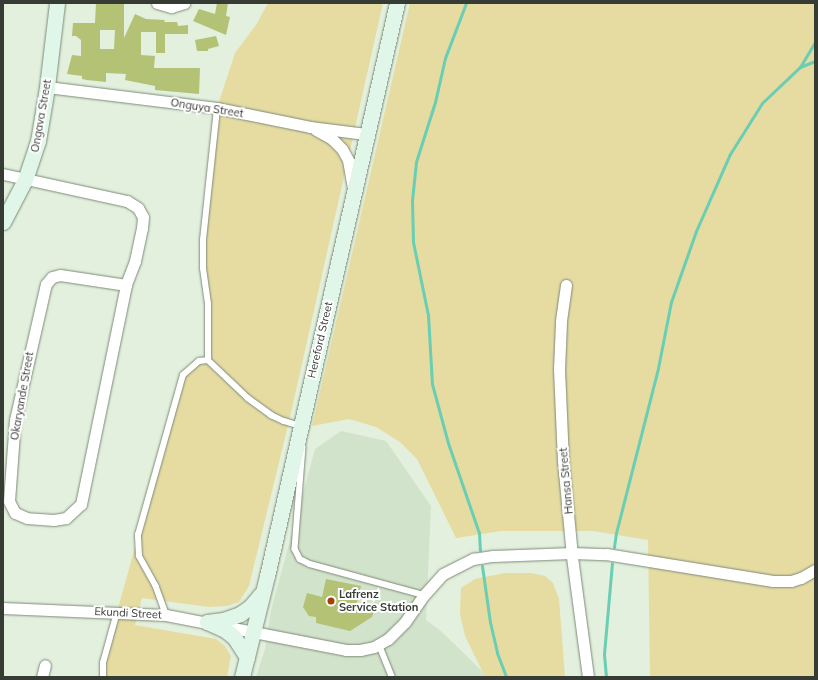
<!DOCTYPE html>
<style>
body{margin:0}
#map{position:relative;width:818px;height:680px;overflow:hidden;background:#e2f0dd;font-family:Mulish,sans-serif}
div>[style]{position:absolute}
.built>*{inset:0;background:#d2e3cb}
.green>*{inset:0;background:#e6dca2}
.stream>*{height:3px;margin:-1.5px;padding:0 1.5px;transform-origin:1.5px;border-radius:1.5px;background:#69ceb3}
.building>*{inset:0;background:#b3c275}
.roads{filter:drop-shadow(0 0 1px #7e8a79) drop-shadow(0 0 1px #7e8a79)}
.lane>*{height:5.5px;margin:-2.75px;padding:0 2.75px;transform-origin:2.75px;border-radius:2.75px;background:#fff}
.street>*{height:11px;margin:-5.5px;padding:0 5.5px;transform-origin:5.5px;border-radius:5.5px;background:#fff}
.secondary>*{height:15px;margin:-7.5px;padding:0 7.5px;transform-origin:7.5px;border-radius:7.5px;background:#e0f6e8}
.dots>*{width:11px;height:11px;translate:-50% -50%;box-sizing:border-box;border:2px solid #fff;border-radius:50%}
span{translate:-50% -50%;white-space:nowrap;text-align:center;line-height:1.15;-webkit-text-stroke:4px #fff;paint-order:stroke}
.street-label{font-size:11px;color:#363b34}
.poi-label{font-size:11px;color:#363b34;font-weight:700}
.left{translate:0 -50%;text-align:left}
.frame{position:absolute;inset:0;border:4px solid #363b34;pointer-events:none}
</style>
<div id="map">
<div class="built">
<div style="clip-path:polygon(341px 431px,386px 441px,431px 506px,426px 620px,442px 632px,481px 670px,485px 677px,256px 677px,265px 649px,271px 610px,315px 449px)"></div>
</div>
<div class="green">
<div style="clip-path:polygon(268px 3px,383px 3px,291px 413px,249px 586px,239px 602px,227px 606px,209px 607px,142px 598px,135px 625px,216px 639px,225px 646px,231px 656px,227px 677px,101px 677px,117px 612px,183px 375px,192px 365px,208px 359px,203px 240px,217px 108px,235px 53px,256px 25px)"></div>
<div style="clip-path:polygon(410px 3px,815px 3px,815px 677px,650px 677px,648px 540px,593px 531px,501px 531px,456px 538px,417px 459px,400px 442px,376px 427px,349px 419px,312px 426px)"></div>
<div style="clip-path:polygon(505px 573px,531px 573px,545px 576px,553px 583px,559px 599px,565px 677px,485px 677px,465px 636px,460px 614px,461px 588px,475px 579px)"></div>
</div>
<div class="stream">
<div style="left:466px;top:3px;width:59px;rotate:110.9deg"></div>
<div style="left:445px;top:58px;width:45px;rotate:102.8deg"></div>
<div style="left:435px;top:102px;width:63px;rotate:107.6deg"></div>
<div style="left:416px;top:162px;width:39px;rotate:96deg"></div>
<div style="left:412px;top:201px;width:41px;rotate:88.6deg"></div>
<div style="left:413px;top:242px;width:75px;rotate:78.4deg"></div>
<div style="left:428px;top:315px;width:69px;rotate:86.7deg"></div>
<div style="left:432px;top:384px;width:61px;rotate:74.8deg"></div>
<div style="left:448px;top:443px;width:95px;rotate:71deg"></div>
<div style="left:479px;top:533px;width:17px;rotate:87deg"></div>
<div style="left:800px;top:67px;width:16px;rotate:-22deg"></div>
<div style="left:614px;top:547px;width:14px;rotate:-82deg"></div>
<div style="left:616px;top:533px;width:170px;rotate:-75.7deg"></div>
<div style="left:658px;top:368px;width:67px;rotate:-78.9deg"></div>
<div style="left:671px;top:302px;width:75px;rotate:-70.6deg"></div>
<div style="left:696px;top:231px;width:84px;rotate:-66.2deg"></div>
<div style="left:730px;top:154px;width:60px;rotate:-57.9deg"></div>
<div style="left:762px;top:103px;width:52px;rotate:-43.5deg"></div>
<div style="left:800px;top:67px;width:29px;rotate:-59deg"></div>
<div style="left:482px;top:566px;width:57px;rotate:81.9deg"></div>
<div style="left:490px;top:622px;width:32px;rotate:77deg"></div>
<div style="left:497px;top:653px;width:26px;rotate:69deg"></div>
<div style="left:606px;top:677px;width:23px;rotate:-95deg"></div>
<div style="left:604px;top:654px;width:91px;rotate:-85deg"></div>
</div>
<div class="building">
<div style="clip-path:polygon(evenodd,96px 3px,124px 3px,124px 38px,135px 14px,146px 19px,165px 20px,164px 22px,177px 22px,178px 26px,188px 25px,188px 34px,165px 34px,165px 53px,156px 53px,156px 32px,141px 32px,141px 55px,155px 56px,154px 68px,200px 68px,199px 94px,155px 90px,155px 86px,125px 80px,126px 74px,106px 73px,106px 82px,87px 80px,82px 79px,82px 76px,67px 74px,72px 55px,81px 56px,81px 40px,76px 36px,72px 36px,73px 23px,95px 23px,96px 3px,100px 30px,115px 30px,114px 49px,100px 49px,100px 30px)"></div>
<div style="clip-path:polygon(217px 3px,228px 3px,226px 16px,230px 17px,226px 35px,193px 21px,199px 9px,215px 14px)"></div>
<div style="clip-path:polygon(216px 36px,219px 46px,208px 49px,208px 51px,197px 51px,195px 40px)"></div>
<div style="clip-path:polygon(326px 579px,361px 586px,356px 606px,374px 611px,372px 617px,350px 631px,316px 623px,316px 617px,309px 616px,303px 607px,307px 593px,322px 597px)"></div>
</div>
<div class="roads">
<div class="lane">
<div style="left:208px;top:360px;width:55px;rotate:43.5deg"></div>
<div style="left:248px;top:398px;width:29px;rotate:36deg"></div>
<div style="left:271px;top:415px;width:14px;rotate:25deg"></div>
<div style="left:284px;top:421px;width:17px;rotate:17deg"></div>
<div style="left:303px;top:447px;width:102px;rotate:94.5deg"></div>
<div style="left:295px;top:549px;width:11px;rotate:63deg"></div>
<div style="left:300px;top:559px;width:11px;rotate:27deg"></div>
<div style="left:310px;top:564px;width:118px;rotate:15.2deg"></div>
<div style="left:166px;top:615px;width:30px;rotate:-110deg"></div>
<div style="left:156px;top:587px;width:35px;rotate:-119deg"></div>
<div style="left:139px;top:556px;width:21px;rotate:-93deg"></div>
<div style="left:138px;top:535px;width:166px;rotate:-74.3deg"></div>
<div style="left:183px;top:375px;width:21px;rotate:-41deg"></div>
<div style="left:199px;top:361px;width:9px;rotate:-6deg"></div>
<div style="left:208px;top:360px;width:56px;rotate:-90deg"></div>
<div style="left:208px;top:304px;width:35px;rotate:-98deg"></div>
<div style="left:203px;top:269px;width:29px;rotate:-90deg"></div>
<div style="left:203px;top:240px;width:133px;rotate:-83.9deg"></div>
<div style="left:379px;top:644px;width:35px;rotate:68deg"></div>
<div style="left:103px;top:677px;width:14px;rotate:-90deg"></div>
<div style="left:103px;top:663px;width:53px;rotate:-74.6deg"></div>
</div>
<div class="street">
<div style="left:157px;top:3px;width:15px;rotate:16deg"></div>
<div style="left:171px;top:7px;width:14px;rotate:-17deg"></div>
<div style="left:47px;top:87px;width:171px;rotate:7deg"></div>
<div style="left:217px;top:108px;width:95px;rotate:11.5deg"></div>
<div style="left:310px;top:127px;width:56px;rotate:7.1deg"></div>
<div style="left:316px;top:130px;width:18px;rotate:29deg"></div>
<div style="left:332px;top:139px;width:14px;rotate:45deg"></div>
<div style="left:342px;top:149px;width:13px;rotate:61deg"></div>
<div style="left:348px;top:160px;width:27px;rotate:80deg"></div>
<div style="left:3px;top:174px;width:127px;rotate:12.3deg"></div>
<div style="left:127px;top:201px;width:13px;rotate:32deg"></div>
<div style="left:138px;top:208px;width:10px;rotate:61deg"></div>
<div style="left:143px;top:217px;width:11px;rotate:95deg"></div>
<div style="left:142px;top:228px;width:34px;rotate:102deg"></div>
<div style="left:135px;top:261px;width:26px;rotate:111deg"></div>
<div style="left:126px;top:285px;width:224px;rotate:101.6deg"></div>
<div style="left:81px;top:504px;width:21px;rotate:137deg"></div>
<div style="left:66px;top:518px;width:12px;rotate:171deg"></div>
<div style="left:54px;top:520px;width:27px;rotate:-176deg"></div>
<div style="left:27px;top:518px;width:13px;rotate:-157deg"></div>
<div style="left:15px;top:513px;width:13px;rotate:-117deg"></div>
<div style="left:9px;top:501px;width:81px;rotate:-85.8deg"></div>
<div style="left:15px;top:420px;width:139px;rotate:-77.2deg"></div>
<div style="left:46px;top:284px;width:9px;rotate:-49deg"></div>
<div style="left:52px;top:277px;width:8px;rotate:-14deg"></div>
<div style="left:60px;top:275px;width:67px;rotate:8.6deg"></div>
<div style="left:566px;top:285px;width:37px;rotate:98deg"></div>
<div style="left:561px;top:322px;width:47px;rotate:92.4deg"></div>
<div style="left:559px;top:369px;width:92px;rotate:87.5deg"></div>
<div style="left:563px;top:461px;width:96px;rotate:84.6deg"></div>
<div style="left:572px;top:557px;width:121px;rotate:82.4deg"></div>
<div style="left:3px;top:608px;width:163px;rotate:2.5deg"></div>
<div style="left:166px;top:615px;width:183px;rotate:11deg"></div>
<div style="left:346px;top:650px;width:14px"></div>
<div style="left:360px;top:650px;width:14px;rotate:-12deg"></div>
<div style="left:374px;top:647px;width:16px;rotate:-30deg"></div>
<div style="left:388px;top:639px;width:24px;rotate:-45deg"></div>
<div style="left:405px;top:622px;width:33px;rotate:-55deg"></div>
<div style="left:424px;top:595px;width:28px;rotate:-48deg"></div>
<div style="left:443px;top:574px;width:34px;rotate:-27deg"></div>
<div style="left:473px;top:559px;width:20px;rotate:-9deg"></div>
<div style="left:493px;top:556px;width:79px;rotate:-2.2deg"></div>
<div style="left:572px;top:553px;width:34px;rotate:2deg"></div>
<div style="left:606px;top:554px;width:169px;rotate:9.2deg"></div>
<div style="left:773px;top:581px;width:18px"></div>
<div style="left:791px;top:581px;width:10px;rotate:-17deg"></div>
<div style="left:801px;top:578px;width:16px;rotate:-30deg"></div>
<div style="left:42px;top:677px;width:12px;rotate:-76deg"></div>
</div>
<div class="secondary">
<div style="left:3px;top:222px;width:47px;rotate:-62.4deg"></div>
<div style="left:25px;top:180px;width:41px;rotate:-71.6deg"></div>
<div style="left:38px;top:141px;width:55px;rotate:-80.5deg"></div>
<div style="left:47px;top:87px;width:85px;rotate:-83.2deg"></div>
<div style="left:207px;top:622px;width:16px;rotate:-7deg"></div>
<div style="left:223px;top:620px;width:18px;rotate:-19deg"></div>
<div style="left:240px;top:614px;width:12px;rotate:-35deg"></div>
<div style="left:250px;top:607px;width:16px;rotate:-50deg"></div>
<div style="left:207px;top:622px;width:20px;rotate:24deg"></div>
<div style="left:225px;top:630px;width:11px;rotate:38deg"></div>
<div style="left:234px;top:637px;width:24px;rotate:57deg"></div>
<div style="left:242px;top:677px;width:104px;rotate:-76.1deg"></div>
<div style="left:267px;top:576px;width:588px;rotate:-77.22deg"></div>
</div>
</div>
<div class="dots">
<div style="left:331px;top:601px;background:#a34002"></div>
</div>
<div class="street-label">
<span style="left:207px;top:108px;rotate:9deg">Onguya Street</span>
<span style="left:41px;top:116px;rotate:-80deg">Ongava Street</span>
<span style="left:320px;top:340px;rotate:-77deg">Hereford Street</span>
<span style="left:22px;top:396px;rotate:-80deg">Okaryande Street</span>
<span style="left:566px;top:481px;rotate:-95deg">Hansa Street</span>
<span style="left:128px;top:613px;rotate:3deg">Ekundi Street</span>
</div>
<div class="poi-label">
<span class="left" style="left:339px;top:601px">Lafrenz<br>Service Station</span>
</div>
<div class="frame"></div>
</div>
